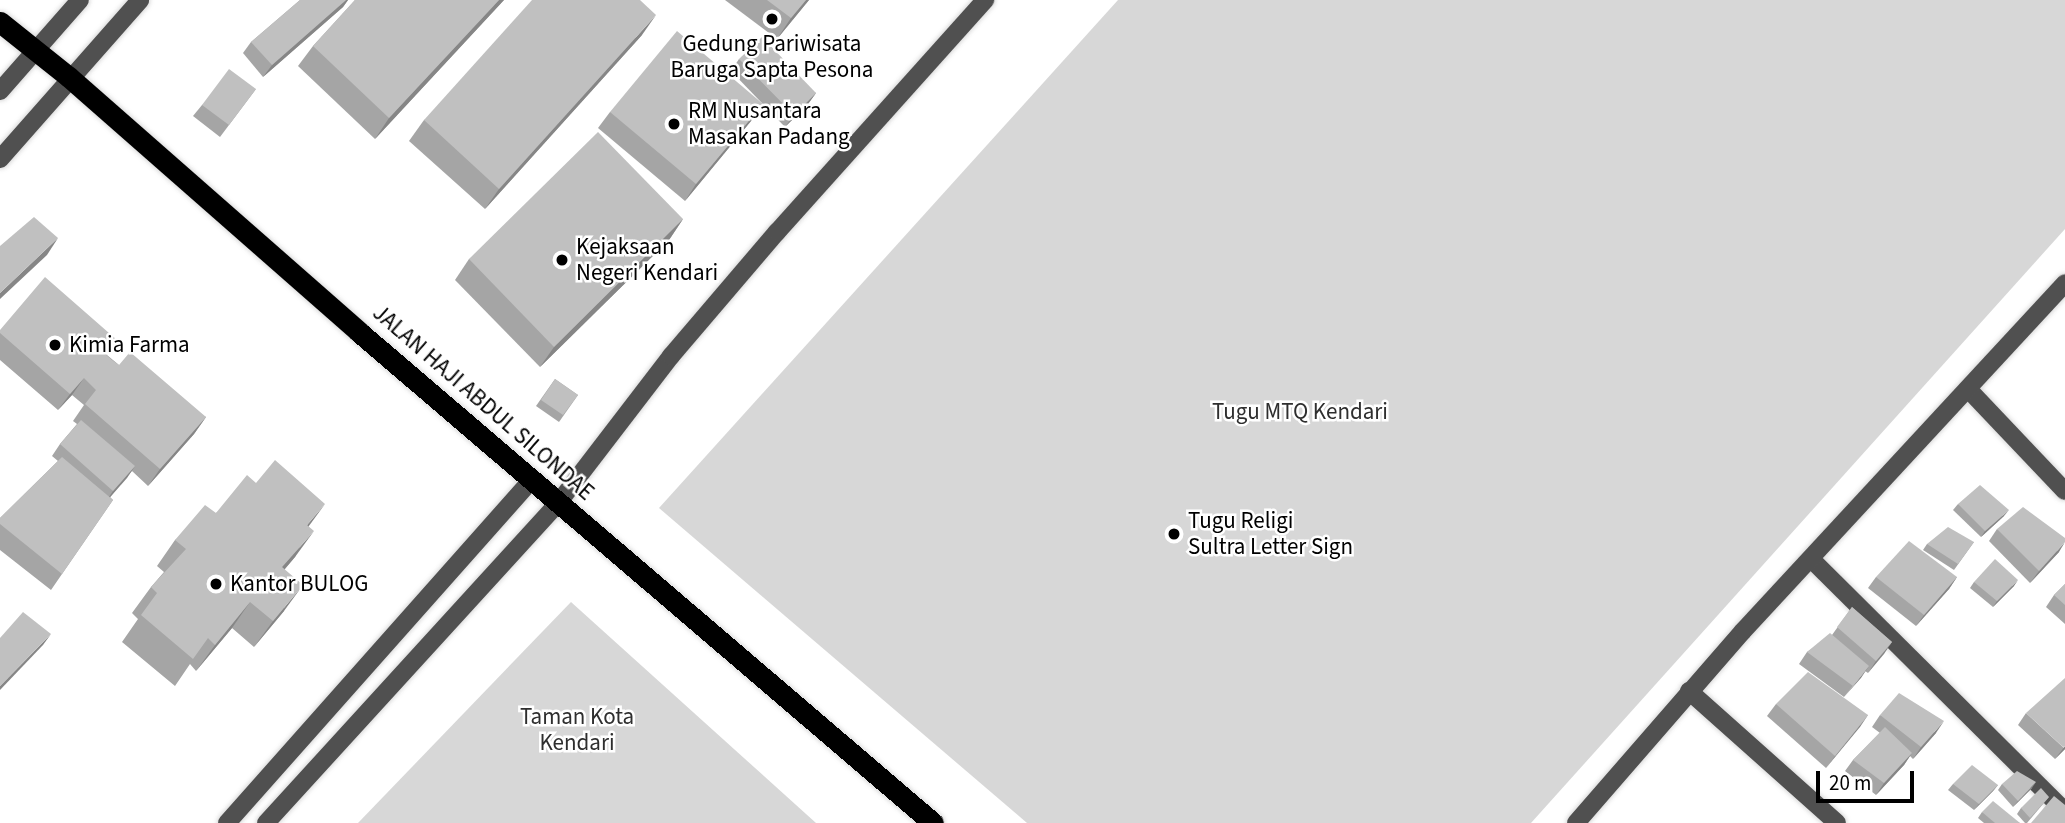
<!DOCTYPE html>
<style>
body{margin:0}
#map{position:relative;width:2065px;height:823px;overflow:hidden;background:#fff;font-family:"Source Sans 3",sans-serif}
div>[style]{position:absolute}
.green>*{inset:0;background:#d7d7d7}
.roads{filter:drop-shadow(0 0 2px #dbdbdb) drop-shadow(0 0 2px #dbdbdb)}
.minor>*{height:18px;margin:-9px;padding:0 9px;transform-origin:9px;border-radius:9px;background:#505050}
.highway>*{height:21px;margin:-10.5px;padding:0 10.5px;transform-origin:10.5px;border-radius:10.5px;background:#000}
.wall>*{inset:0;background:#a5a5a5}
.shaded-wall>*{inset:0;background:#868686}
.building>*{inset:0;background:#c0c0c0}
.dots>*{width:19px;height:19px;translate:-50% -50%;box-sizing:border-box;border:4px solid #fff;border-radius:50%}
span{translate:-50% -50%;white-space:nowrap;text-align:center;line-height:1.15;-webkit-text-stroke:5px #fff;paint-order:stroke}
.poi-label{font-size:23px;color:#000}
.left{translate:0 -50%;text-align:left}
.street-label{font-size:23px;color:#000}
.park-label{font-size:23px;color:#2e2e2e}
.scale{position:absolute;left:1816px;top:771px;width:98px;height:32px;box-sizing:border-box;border:4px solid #000;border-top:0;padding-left:9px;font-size:21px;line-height:24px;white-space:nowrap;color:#000;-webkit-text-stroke:5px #fff;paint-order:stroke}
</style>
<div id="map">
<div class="green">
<div style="clip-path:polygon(1118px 0,2065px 0,2065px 229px,1531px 823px,1027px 823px,659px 508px)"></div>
<div style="clip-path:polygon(571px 602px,816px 823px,358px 823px)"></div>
</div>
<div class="roads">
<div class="minor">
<div style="left:0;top:91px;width:121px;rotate:-48.7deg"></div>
<div style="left:0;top:159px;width:212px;rotate:-48.6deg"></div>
<div style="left:1969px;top:390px;width:139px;rotate:46.5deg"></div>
<div style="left:1811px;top:559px;width:358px;rotate:44.8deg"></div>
<div style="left:1689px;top:691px;width:198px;rotate:41.7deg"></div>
<div style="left:227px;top:823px;width:460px;rotate:-48.4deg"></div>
<div style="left:266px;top:823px;width:435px;rotate:-47.6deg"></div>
<div style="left:559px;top:502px;width:184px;rotate:-52.5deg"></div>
<div style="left:671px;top:356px;width:163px;rotate:-49.5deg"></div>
<div style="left:777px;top:232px;width:312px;rotate:-48.1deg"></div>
<div style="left:1576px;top:823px;width:254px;rotate:-49deg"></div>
<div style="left:1743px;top:631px;width:474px;rotate:-47.2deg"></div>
</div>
<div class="highway">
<div style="left:0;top:22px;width:88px;rotate:38.6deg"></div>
<div style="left:69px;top:77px;width:386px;rotate:41.3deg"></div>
<div style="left:359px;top:332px;width:755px;rotate:40.54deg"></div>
</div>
</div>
<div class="wall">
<div style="clip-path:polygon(300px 0,348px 0,343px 7px,263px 77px,243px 53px,251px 42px)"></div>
<div style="clip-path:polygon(355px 0,504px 0,375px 139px,298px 66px,313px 46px)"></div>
<div style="clip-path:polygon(725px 0,809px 0,777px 39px)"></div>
<div style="clip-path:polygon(642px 35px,485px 209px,409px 141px,424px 120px)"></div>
<div style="clip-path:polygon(739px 59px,816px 93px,808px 104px,785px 127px,731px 71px)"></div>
<div style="clip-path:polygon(256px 89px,220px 137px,193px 116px,202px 105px)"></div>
<div style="clip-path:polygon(610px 112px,751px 121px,685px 201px,598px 128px)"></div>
<div style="clip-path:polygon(683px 219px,669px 240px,540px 367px,455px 280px,469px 259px)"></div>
<div style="clip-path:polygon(0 330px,117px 340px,107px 355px,119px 365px,206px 417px,194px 434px,148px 486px,132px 471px,110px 497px,113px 500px,51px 590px,0 550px,0 518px,58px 461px,52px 456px,60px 444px,77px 424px,73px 421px,84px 405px,72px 395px,58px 410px,0 360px)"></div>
<div style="clip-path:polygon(555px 379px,578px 395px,559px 422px,536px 406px)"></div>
<div style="clip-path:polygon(256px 483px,309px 527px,295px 557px,285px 569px,284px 611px,254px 647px,232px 628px,196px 671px,190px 664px,175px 686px,122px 642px,138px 619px,132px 613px,151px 587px,164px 572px,157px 566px,175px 540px,216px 513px)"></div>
<div style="clip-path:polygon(1958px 504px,2004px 516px,1981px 537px,1953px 510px)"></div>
<div style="clip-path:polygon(1997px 529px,2059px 552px,2030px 583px,1989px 541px)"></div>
<div style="clip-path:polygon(1974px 542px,1954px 570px,1923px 550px,1927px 544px)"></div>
<div style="clip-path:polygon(1876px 577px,1957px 577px,1949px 589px,1916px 626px,1868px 588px)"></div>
<div style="clip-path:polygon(1974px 582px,2014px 586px,1993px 607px,1970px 588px)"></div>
<div style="clip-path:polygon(2065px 584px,2065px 624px,2046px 607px,2054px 595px)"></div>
<div style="clip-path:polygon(1852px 607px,1892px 642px,1868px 673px,1865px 671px,1844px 697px,1799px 664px,1807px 652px,1832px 635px)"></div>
<div style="clip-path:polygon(1776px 704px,1868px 715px,1826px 768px,1767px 716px)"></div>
<div style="clip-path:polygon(2026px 713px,2065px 749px,2055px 759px,2018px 725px)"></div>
<div style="clip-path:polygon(1880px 715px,1936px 733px,1913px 759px,1910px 756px,1904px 765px,1876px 795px,1845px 771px,1853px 760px,1880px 733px,1872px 727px)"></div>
<div style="clip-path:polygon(1953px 784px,1998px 785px,1993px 791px,1974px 810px,1948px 790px)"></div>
<div style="clip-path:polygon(2002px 784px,2032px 788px,2013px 807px,1998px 790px)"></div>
<div style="clip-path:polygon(2049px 797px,2027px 823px,2025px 823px,2017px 814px,2021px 808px)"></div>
<div style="clip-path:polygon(1982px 812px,2020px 823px,1984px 823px,1978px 818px)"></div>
</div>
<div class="shaded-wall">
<div style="clip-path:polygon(346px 0,348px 0,343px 7px,263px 77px,272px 65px)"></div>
<div style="clip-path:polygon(499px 0,504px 0,375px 139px,389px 118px)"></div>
<div style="clip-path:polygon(806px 0,809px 0,777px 39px,791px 18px)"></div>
<div style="clip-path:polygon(656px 15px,642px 35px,485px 209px,499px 189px)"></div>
<div style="clip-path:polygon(816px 93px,808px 104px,785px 127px,794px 115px)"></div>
<div style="clip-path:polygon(763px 104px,751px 121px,685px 201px,696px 184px)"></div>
<div style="clip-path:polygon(683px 219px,669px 240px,540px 367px,554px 347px)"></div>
<div style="clip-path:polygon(58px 238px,47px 255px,0 299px,0 293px)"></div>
<div style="clip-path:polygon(84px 378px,72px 395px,58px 410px,70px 394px)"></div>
<div style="clip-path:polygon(206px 417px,194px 434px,148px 486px,160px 469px)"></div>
<div style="clip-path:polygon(135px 466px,127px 478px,105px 503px,113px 491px)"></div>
<div style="clip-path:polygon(325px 504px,306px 530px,307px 525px)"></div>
<div style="clip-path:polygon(2009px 510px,2004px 516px,1981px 537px,1985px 531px)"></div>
<div style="clip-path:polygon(314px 531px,295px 557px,264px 593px,282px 567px)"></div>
<div style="clip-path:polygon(2065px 542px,2059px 552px,2030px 583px,2039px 571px)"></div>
<div style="clip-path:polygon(1957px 577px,1949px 589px,1916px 626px,1924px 615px)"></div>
<div style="clip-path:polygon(2018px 580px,2014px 586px,1993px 607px,1997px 601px)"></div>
<div style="clip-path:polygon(303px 585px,284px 611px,254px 647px,273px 621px)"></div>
<div style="clip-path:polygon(250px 602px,232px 628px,196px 671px,215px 645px)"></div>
<div style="clip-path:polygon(51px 634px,43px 645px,0 690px,0 686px)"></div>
<div style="clip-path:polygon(1892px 642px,1884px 654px,1868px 673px,1876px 661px)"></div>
<div style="clip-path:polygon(1869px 666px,1861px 678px,1844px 697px,1853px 686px)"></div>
<div style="clip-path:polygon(1868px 715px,1860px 727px,1826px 768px,1835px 756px)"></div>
<div style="clip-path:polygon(1944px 721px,1936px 733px,1913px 759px,1921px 747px)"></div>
<div style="clip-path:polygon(2065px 746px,2065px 749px,2055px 759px)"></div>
<div style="clip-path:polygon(1912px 753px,1904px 765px,1876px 795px,1884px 783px)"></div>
<div style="clip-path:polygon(2036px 782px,2032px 788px,2013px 807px,2018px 801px)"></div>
<div style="clip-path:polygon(1998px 785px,1993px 791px,1974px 810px,1979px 804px)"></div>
</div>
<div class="building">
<div style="clip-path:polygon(300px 0,346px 0,272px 65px,251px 42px)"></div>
<div style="clip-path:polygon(355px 0,499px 0,389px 118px,313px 46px)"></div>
<div style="clip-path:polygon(532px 0,640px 0,656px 15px,499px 189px,424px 120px)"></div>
<div style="clip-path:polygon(767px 0,806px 0,791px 18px)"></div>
<div style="clip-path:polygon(677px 31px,763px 104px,696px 184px,610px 112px)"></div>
<div style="clip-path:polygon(762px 37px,816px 93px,794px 115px,739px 59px)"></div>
<div style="clip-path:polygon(229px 69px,256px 89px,229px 125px,202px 105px)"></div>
<div style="clip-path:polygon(598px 132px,683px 219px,554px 347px,469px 259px)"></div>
<div style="clip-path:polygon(34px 217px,58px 238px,0 293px,0 246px)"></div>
<div style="clip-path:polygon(45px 277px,117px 340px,105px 354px,112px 360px,119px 365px,130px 352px,206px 417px,160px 469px,85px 404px,96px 390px,84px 378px,70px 394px,0 333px,0 330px)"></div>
<div style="clip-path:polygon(555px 379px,578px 395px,563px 415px,541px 400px)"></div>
<div style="clip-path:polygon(81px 420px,135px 466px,113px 491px,60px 444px)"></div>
<div style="clip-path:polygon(62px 457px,113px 500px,62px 574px,0 524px,0 518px)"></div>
<div style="clip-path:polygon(275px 460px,325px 504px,307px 525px,314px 531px,282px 567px,303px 585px,273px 621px,250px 602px,215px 645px,208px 638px,193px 659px,141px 615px,157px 593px,151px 587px,186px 549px,175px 540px,205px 505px,216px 513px,247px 475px,256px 483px)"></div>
<div style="clip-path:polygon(1980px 485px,2009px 510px,1985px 531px,1958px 504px)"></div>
<div style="clip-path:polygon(2023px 507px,2065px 538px,2065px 542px,2039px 571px,1997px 529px)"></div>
<div style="clip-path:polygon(1948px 527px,1974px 542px,1958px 564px,1927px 544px)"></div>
<div style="clip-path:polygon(1909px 541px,1957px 577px,1924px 615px,1876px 577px)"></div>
<div style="clip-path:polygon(1995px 559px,2018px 580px,1997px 601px,1974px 582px)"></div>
<div style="clip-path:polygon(2065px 584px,2065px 605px,2054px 595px)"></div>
<div style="clip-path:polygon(1852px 607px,1892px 642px,1876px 661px,1837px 627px)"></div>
<div style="clip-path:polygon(23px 612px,51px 634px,0 686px,0 638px)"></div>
<div style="clip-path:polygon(1830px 633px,1869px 666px,1853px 686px,1807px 652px)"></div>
<div style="clip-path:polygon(1808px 672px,1868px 715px,1835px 756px,1776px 704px)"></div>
<div style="clip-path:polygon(2065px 678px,2065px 746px,2063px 747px,2026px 713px)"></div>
<div style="clip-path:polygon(1899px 693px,1944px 721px,1921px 747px,1880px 715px)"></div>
<div style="clip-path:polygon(1885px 727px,1912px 753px,1884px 783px,1853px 760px)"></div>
<div style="clip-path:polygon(1972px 765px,1998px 785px,1979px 804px,1953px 784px)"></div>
<div style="clip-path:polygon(2017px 771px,2036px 782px,2018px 801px,2002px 784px)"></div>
<div style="clip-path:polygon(2041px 788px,2049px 797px,2030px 818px,2021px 808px)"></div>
<div style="clip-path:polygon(2054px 796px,2065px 805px,2065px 823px,2031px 823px)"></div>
<div style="clip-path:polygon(1993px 801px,2020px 823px,1995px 823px,1982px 812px)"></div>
</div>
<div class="dots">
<div style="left:772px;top:19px;background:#000"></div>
<div style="left:674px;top:124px;background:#000"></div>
<div style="left:562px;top:260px;background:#000"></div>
<div style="left:55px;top:345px;background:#000"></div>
<div style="left:1174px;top:534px;background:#000"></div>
<div style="left:216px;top:584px;background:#000"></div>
</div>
<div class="poi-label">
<span style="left:772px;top:57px">Gedung Pariwisata<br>Baruga Sapta Pesona</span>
<span class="left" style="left:688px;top:124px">RM Nusantara<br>Masakan Padang</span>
<span class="left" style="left:576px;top:260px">Kejaksaan<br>Negeri Kendari</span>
<span class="left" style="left:69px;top:345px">Kimia Farma</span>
<span class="left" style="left:1188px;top:534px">Tugu Religi<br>Sultra Letter Sign</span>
<span class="left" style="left:230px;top:584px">Kantor BULOG</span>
</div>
<div class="street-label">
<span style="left:483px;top:403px;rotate:41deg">JALAN HAJI ABDUL SILONDAE</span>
</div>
<div class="park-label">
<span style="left:1300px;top:412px">Tugu MTQ Kendari</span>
<span style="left:577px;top:730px">Taman Kota<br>Kendari</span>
</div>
<div class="scale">20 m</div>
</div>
